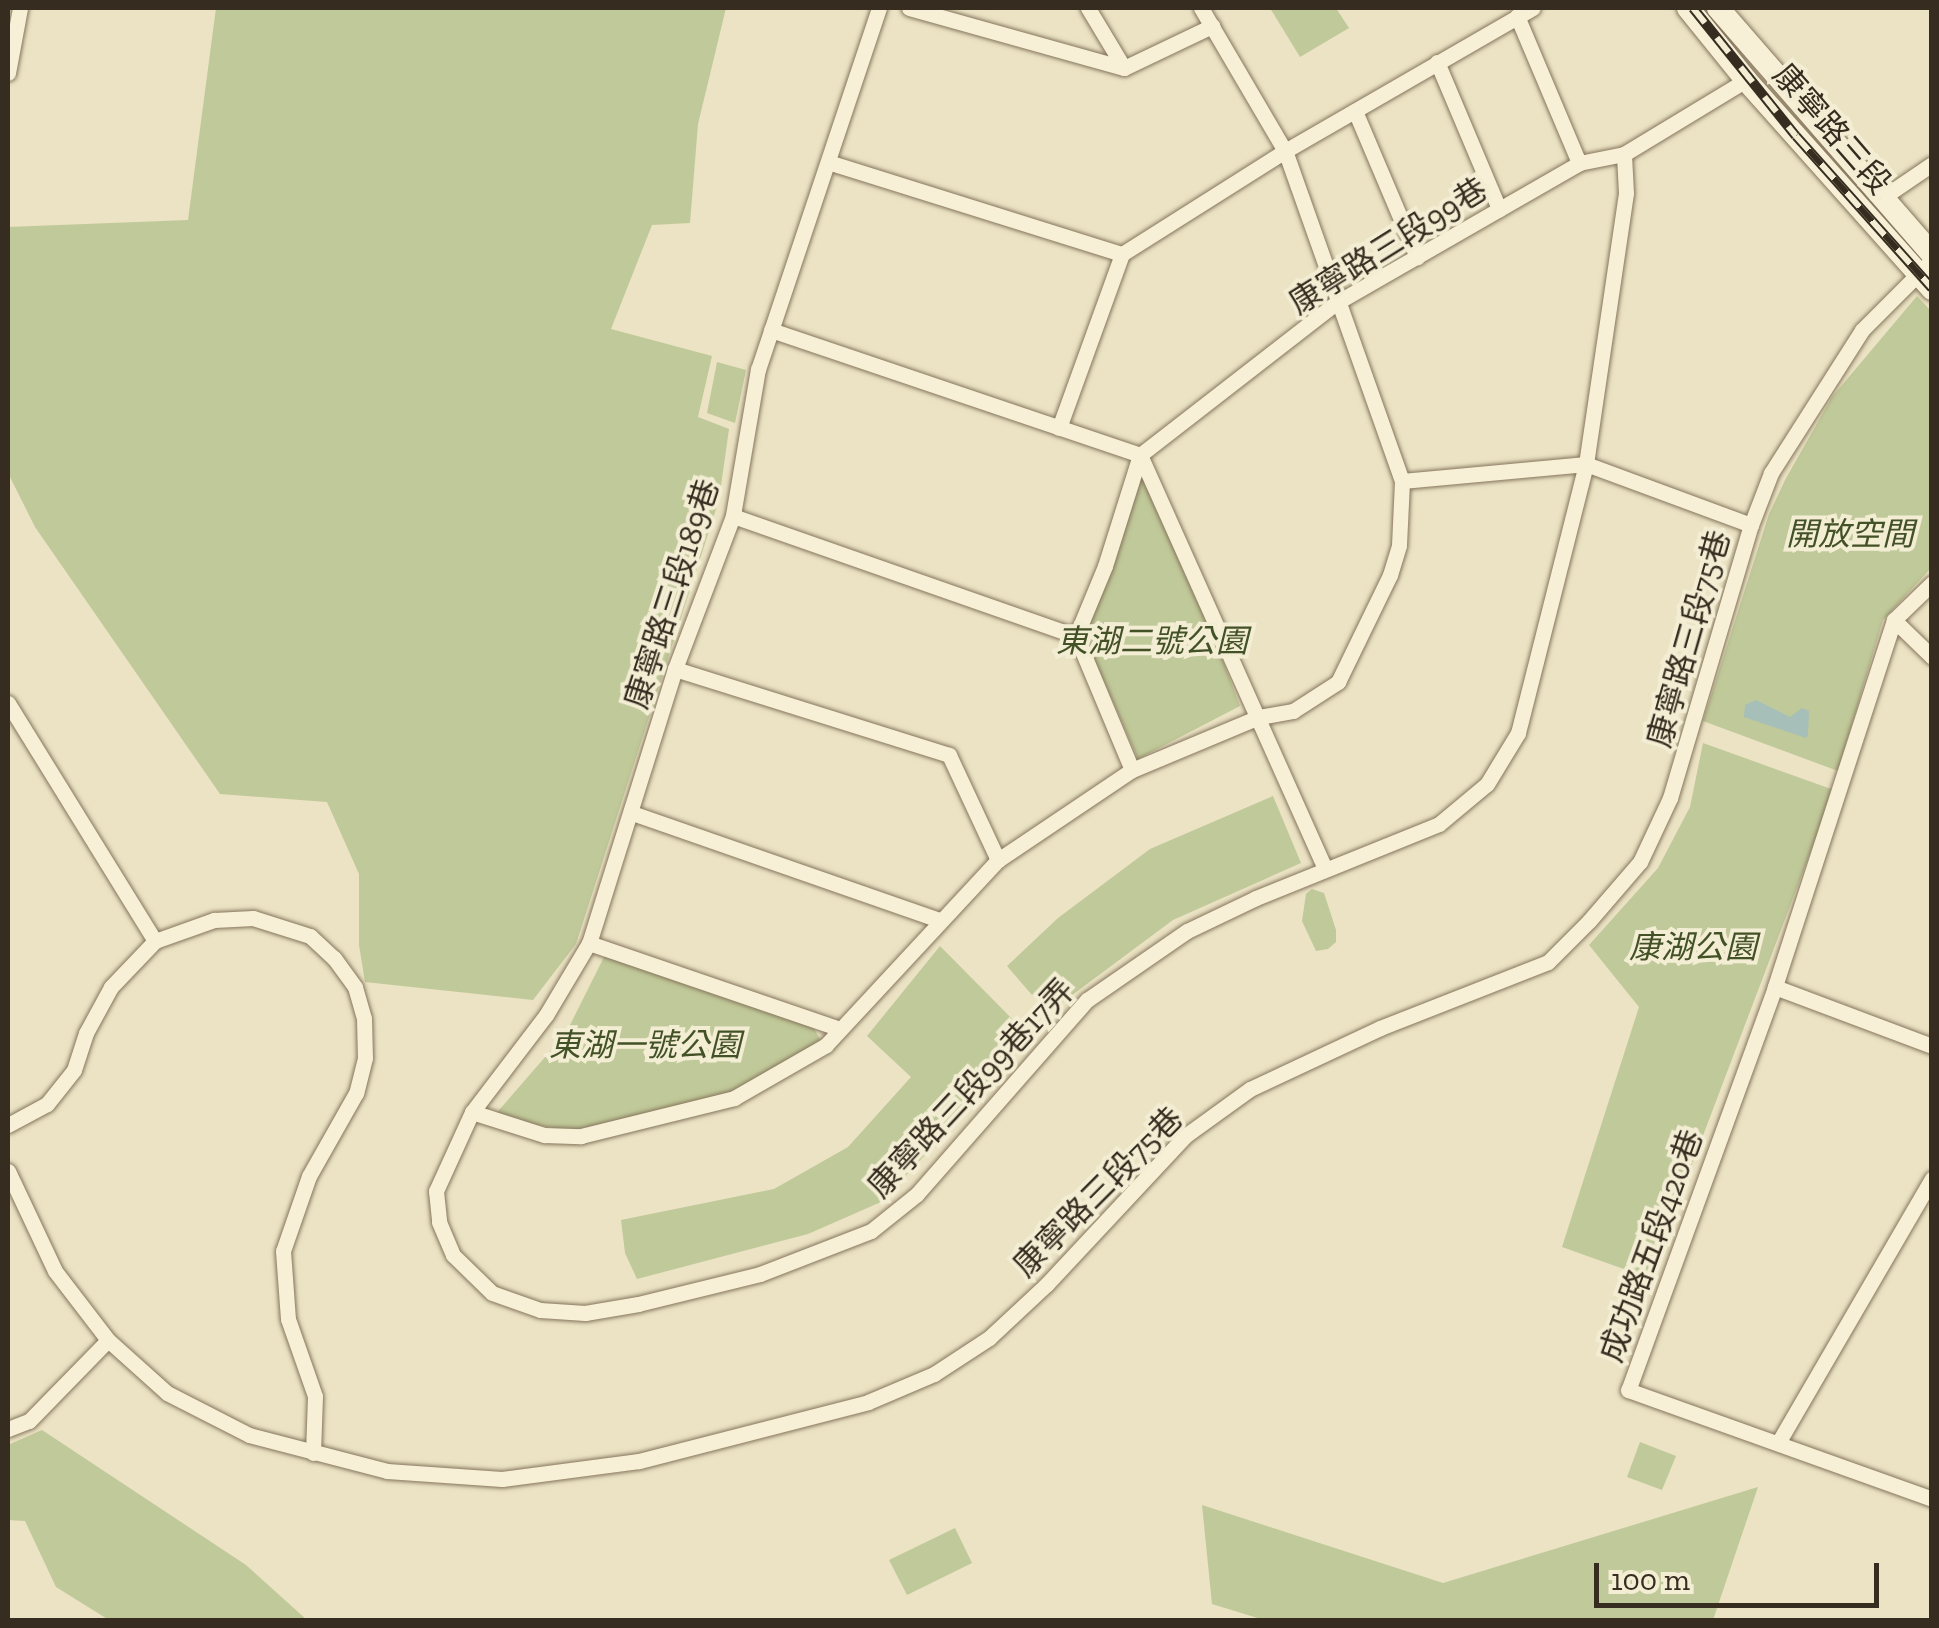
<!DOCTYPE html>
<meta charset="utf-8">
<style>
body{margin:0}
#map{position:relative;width:1939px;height:1628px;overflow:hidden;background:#ebe3c4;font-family:"Zilla Slab","Noto Sans TC",serif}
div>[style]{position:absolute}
.green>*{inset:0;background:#c0c999}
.water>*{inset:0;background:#a6bfb9}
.roads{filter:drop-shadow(0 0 2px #85755c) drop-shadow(0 0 2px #85755c)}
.minor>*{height:15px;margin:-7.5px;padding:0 7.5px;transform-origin:7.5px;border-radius:7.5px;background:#f7f0d7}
.secondary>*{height:22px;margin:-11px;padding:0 11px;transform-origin:11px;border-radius:11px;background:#f7f0d7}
.rail>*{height:10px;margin-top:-5px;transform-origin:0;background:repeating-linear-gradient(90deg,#f3edd4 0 19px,#362c1f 0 38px);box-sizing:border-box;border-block:2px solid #362c1f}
span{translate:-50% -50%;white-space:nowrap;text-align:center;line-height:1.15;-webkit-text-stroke:8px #f3edd4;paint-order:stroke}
.street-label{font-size:32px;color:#362c1f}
.park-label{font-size:32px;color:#435127;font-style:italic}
.frame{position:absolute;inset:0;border:10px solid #362c1f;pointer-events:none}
.scale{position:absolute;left:1594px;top:1563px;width:285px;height:45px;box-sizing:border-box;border:5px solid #362c1f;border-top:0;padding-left:12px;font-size:30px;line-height:35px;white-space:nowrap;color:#362c1f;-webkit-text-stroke:8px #f3edd4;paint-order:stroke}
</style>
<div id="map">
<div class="green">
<div style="clip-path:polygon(216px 8px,726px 8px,698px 124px,690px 223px,652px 225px,611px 329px,712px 356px,698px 417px,729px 429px,719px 500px,576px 944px,533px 1000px,365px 982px,359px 945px,359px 874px,327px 802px,220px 794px,35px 527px,8px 473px,8px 227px,188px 220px)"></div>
<div style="clip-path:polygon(1270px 8px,1336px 8px,1349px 28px,1300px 57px)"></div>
<div style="clip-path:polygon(1917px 296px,1931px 311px,1931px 568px,1883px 620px,1838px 771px,1703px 721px,1769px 514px,1785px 480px,1832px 397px)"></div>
<div style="clip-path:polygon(717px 362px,746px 370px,735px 423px,707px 413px)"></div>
<div style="clip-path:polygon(1152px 472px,1240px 706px,1138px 759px,1084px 635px,1141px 474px)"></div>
<div style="clip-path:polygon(1703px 743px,1834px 790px,1649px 1278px,1562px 1247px,1639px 1007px,1589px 945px,1658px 868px,1690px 807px)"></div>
<div style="clip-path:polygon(1273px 796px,1301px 863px,1173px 920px,1052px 1010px,1032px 995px,1007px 966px,1058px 918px,1150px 849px)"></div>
<div style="clip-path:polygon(1312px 889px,1324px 893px,1336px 930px,1336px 942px,1328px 949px,1316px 951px,1302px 921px,1306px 894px)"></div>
<div style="clip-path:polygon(940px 946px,1029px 1036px,1002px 1073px,881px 1202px,808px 1234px,637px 1279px,625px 1253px,621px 1220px,774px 1189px,848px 1147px,911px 1077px,867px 1036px)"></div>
<div style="clip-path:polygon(607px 951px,811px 1023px,821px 1041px,772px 1083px,571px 1131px,493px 1117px,566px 1033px)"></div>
<div style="clip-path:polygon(42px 1430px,246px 1565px,307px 1620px,109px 1620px,56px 1587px,25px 1521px,8px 1520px,8px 1445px)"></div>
<div style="clip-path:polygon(1640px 1442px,1676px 1456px,1662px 1490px,1627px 1477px)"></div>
<div style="clip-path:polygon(1758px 1487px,1713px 1620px,1264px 1620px,1212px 1604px,1202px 1505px,1443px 1583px)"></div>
<div style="clip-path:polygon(955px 1528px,972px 1563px,907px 1595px,889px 1560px)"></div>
</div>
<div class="water">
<div style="clip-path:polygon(1756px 700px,1790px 717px,1802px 708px,1809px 711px,1808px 735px,1806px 738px,1744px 717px,1745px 705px)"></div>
</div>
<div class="roads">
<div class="minor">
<div style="left:879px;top:8px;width:381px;rotate:108.5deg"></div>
<div style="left:758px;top:369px;width:149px;rotate:99.7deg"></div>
<div style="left:733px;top:516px;width:164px;rotate:110.8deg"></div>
<div style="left:675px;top:669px;width:287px;rotate:107.4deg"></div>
<div style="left:589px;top:943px;width:84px;rotate:120.8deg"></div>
<div style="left:546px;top:1015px;width:122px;rotate:127.3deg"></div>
<div style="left:472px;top:1112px;width:87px;rotate:114.5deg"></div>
<div style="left:436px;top:1191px;width:31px;rotate:84deg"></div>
<div style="left:439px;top:1222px;width:36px;rotate:67deg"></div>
<div style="left:453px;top:1255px;width:54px;rotate:44.3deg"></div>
<div style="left:492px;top:1293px;width:51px;rotate:19.5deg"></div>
<div style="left:540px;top:1310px;width:45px;rotate:3.8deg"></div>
<div style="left:585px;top:1313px;width:54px;rotate:-9.6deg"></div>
<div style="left:638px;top:1304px;width:126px;rotate:-13.8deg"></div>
<div style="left:760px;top:1274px;width:119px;rotate:-21.2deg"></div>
<div style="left:871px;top:1231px;width:59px;rotate:-38.8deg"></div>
<div style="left:917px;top:1194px;width:258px;rotate:-48.8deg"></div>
<div style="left:1087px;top:1000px;width:121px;rotate:-34.6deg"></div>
<div style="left:1187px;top:931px;width:76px;rotate:-25.6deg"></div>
<div style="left:1256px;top:898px;width:197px;rotate:-22deg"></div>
<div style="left:1439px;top:824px;width:62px;rotate:-39.8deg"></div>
<div style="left:1487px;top:784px;width:60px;rotate:-58.7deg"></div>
<div style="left:1518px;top:733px;width:277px;rotate:-75.8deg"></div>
<div style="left:1586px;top:464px;width:274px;rotate:-81.6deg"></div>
<div style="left:1626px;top:193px;width:39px;rotate:-93deg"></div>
<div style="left:909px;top:8px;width:223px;rotate:15.6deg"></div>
<div style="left:1124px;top:68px;width:98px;rotate:-25.5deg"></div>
<div style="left:1088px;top:8px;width:70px;rotate:59deg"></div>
<div style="left:1517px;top:16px;width:160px;rotate:67.1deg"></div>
<div style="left:1437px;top:62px;width:160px;rotate:67.1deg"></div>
<div style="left:8px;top:73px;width:66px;rotate:-79.5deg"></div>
<div style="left:1355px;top:111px;width:159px;rotate:67deg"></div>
<div style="left:828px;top:162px;width:308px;rotate:17.4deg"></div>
<div style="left:1882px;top:198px;width:60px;rotate:-34.2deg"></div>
<div style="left:1122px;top:254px;width:193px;rotate:-32.3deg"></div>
<div style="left:1285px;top:151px;width:286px;rotate:-30deg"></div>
<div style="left:771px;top:330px;width:390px;rotate:18.7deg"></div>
<div style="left:1059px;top:428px;width:185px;rotate:-70.1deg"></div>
<div style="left:1140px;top:455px;width:453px;rotate:65.9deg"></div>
<div style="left:1402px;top:481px;width:185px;rotate:-5.3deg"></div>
<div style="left:1586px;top:464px;width:176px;rotate:20.3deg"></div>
<div style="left:733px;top:516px;width:363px;rotate:19.3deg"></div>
<div style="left:1076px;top:636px;width:145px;rotate:67.3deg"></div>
<div style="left:1932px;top:583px;width:53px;rotate:135.8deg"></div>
<div style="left:1894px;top:620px;width:386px;rotate:108deg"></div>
<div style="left:1775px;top:987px;width:429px;rotate:110deg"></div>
<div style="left:1628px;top:1390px;width:323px;rotate:19.7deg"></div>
<div style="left:1894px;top:620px;width:53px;rotate:44.2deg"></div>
<div style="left:1076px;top:636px;width:76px;rotate:-67.5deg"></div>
<div style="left:1105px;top:566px;width:116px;rotate:-72.5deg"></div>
<div style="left:1140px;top:455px;width:248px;rotate:-37.8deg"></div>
<div style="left:1336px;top:303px;width:280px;rotate:-29.9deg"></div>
<div style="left:1579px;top:163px;width:46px;rotate:-11.3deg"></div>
<div style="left:1624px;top:154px;width:143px;rotate:-31.2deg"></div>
<div style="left:675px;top:669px;width:287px;rotate:17.4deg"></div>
<div style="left:949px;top:755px;width:116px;rotate:65deg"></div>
<div style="left:8px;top:703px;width:280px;rotate:58.3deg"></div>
<div style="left:632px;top:813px;width:325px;rotate:19.2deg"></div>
<div style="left:589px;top:943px;width:265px;rotate:18.9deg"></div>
<div style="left:1775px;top:987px;width:168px;rotate:20.6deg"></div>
<div style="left:472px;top:1112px;width:76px;rotate:17.7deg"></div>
<div style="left:544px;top:1135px;width:37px;rotate:2deg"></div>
<div style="left:581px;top:1136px;width:158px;rotate:-13.9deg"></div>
<div style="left:734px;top:1098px;width:106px;rotate:-29.9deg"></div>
<div style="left:826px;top:1045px;width:253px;rotate:-47.1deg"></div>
<div style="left:998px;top:860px;width:161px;rotate:-33.9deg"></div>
<div style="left:1132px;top:770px;width:138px;rotate:-22.7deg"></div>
<div style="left:1259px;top:717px;width:35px;rotate:-10deg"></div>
<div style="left:1293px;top:711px;width:54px;rotate:-32.8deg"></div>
<div style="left:1338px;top:682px;width:119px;rotate:-64.1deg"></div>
<div style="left:1390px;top:575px;width:31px;rotate:-73deg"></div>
<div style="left:1399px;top:545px;width:64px;rotate:-87.3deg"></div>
<div style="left:1402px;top:481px;width:350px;rotate:-109.5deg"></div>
<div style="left:1285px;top:151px;width:166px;rotate:-120.4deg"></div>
<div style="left:8px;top:1125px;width:44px;rotate:-28.3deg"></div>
<div style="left:47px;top:1104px;width:43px;rotate:-51.5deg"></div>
<div style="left:74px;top:1070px;width:39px;rotate:-72deg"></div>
<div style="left:86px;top:1033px;width:52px;rotate:-61.5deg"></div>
<div style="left:111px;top:987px;width:64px;rotate:-46.3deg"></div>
<div style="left:155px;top:941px;width:63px;rotate:-19.6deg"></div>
<div style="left:214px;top:920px;width:39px;rotate:-3deg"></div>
<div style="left:253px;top:918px;width:60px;rotate:17.5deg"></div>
<div style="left:310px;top:936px;width:33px;rotate:43deg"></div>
<div style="left:334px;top:958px;width:36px;rotate:54deg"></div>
<div style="left:355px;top:987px;width:32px;rotate:74deg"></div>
<div style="left:364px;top:1018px;width:40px;rotate:88.6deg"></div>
<div style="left:365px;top:1058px;width:36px;rotate:104deg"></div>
<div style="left:356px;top:1093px;width:95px;rotate:119.5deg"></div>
<div style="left:309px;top:1176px;width:79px;rotate:109.1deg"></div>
<div style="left:283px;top:1251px;width:68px;rotate:85.8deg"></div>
<div style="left:288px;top:1319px;width:82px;rotate:70.7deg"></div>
<div style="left:315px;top:1396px;width:57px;rotate:92deg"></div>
<div style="left:8px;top:1171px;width:110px;rotate:64.8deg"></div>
<div style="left:55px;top:1271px;width:87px;rotate:52.5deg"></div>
<div style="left:108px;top:1340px;width:79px;rotate:41.9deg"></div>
<div style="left:167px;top:1393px;width:92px;rotate:27.1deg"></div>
<div style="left:249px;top:1435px;width:143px;rotate:14.6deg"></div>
<div style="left:387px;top:1471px;width:115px;rotate:4deg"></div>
<div style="left:502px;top:1479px;width:138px;rotate:-7.5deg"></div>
<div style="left:639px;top:1461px;width:236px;rotate:-14.4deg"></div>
<div style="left:868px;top:1402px;width:72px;rotate:-23deg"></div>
<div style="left:934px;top:1374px;width:66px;rotate:-33.2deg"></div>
<div style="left:989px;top:1338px;width:79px;rotate:-43deg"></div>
<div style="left:1047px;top:1284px;width:202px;rotate:-47deg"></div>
<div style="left:1185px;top:1136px;width:80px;rotate:-35.9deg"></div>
<div style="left:1250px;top:1089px;width:144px;rotate:-25.1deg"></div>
<div style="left:1380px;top:1028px;width:180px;rotate:-21.4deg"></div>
<div style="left:1548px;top:962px;width:58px;rotate:-45deg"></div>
<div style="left:1589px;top:921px;width:78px;rotate:-49.2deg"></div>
<div style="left:1640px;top:862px;width:71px;rotate:-64.9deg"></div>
<div style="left:1670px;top:798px;width:285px;rotate:-73.5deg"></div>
<div style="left:1751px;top:525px;width:56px;rotate:-69deg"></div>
<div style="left:1771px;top:473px;width:169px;rotate:-57.5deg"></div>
<div style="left:1862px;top:330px;width:99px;rotate:-45deg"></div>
<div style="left:8px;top:1429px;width:22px;rotate:-21deg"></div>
<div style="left:29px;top:1421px;width:113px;rotate:-45.7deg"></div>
<div style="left:1778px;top:1443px;width:306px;rotate:-59.8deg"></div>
</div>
<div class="secondary">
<div style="left:1688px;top:8px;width:92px;rotate:51.1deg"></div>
<div style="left:1746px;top:80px;width:280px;rotate:48.3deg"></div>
<div style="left:1718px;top:8px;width:326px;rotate:49deg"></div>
</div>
</div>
<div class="rail">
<div style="left:1693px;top:8px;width:164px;rotate:51.2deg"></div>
<div style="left:1796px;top:136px;width:204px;rotate:48.2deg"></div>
</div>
<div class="street-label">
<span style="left:1832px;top:129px;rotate:49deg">康寧路三段</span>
<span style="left:1388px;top:246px;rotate:-32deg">康寧路三段99巷</span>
<span style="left:672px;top:594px;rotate:-72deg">康寧路三段189巷</span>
<span style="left:1689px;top:639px;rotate:-74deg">康寧路三段75巷</span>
<span style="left:971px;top:1088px;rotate:-47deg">康寧路三段99巷17弄</span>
<span style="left:1098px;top:1192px;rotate:-45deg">康寧路三段75巷</span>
<span style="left:1651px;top:1246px;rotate:-70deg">成功路五段420巷</span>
</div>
<div class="park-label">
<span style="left:1850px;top:534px">開放空間</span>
<span style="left:1152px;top:641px">東湖二號公園</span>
<span style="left:1693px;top:947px">康湖公園</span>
<span style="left:645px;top:1045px">東湖一號公園</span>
</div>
<div class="frame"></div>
<div class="scale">100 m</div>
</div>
